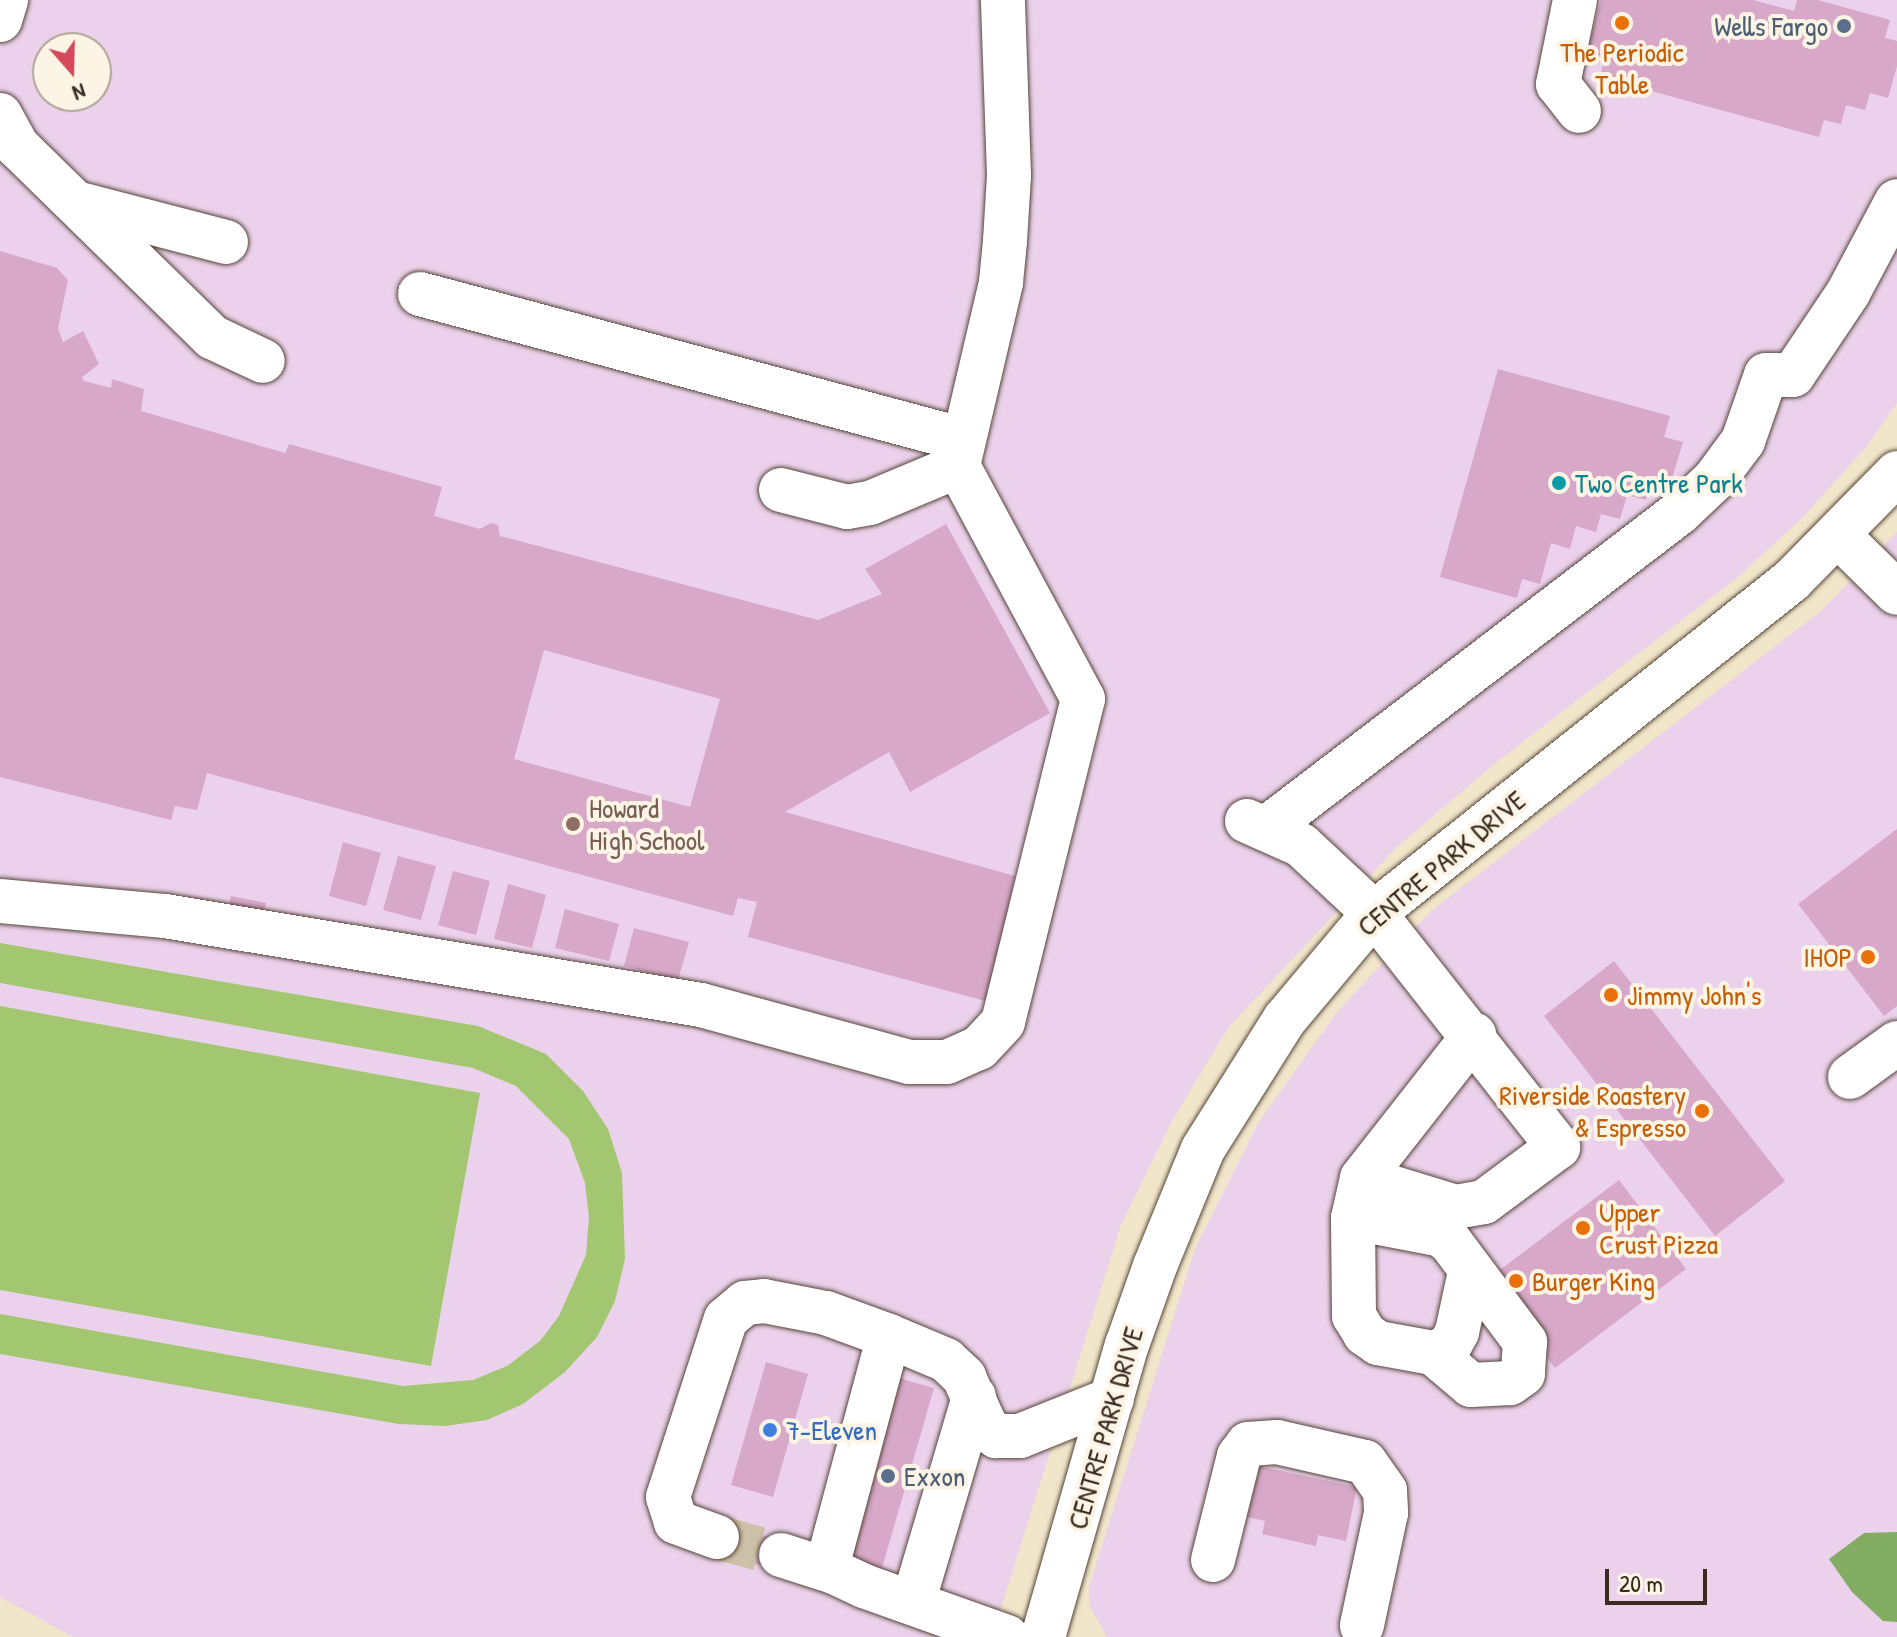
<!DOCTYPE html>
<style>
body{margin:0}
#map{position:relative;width:1897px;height:1637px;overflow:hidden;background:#f1e6ca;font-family:"Patrick Hand",sans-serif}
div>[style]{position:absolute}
.built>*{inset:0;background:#ebd1eb}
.green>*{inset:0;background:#a3c770}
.forest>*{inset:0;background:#82ac62}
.building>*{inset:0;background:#d7a8c8}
.minor-tunnel>*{height:44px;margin-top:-22px;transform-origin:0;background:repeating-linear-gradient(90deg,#cdc0a8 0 44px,transparent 0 66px)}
.roads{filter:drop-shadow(0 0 2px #564638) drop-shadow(0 0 2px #564638)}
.minor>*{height:44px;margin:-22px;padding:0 22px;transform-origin:22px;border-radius:22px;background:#fff}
.dots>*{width:22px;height:22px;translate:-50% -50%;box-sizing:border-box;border:4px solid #fcf5e5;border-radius:50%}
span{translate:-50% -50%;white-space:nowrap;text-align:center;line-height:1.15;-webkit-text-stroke:8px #fcf5e5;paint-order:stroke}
.service-label{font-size:28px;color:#4e5e75}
.right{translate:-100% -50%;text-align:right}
.left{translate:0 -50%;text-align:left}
.food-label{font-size:28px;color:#c56008}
.culture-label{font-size:28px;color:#0d838f}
.education-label{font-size:28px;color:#785e54}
.street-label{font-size:28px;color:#3b2a1e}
.shop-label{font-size:28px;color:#366cbe}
.north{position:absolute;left:32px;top:32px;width:80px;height:80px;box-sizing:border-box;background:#fcf5e5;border:2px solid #afa495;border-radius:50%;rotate:160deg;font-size:22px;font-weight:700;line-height:32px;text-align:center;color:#3b2a1e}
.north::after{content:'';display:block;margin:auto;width:28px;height:36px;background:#d1495b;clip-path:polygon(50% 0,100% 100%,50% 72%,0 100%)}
.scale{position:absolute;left:1605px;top:1569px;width:102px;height:36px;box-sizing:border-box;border:4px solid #3b2a1e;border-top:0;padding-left:10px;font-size:24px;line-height:28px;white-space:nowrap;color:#3b2a1e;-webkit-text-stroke:6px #fcf5e5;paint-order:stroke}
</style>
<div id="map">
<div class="built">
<div style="clip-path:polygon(evenodd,0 0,1897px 0,1897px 403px,1867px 446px,1802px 518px,1737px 578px,1498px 761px,1398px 846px,1228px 1028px,1172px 1121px,1121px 1225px,992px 1637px,73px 1637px,0 1597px,0 0,48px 48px,96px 48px,96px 96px,48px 96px,48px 48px)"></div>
<div style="clip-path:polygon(1897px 532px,1897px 1637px,1107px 1637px,1089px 1605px,1089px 1587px,1195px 1249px,1258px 1123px,1337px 1012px,1432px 910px,1821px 611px)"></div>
</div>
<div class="green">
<div style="clip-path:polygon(0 943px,478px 1026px,546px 1054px,583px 1091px,608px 1129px,622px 1173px,625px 1259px,615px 1301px,597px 1337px,565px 1372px,523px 1404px,487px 1420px,445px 1426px,399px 1424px,0 1354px,0 1314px,403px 1386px,473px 1380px,507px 1366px,540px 1341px,559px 1316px,586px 1255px,589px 1217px,585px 1183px,569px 1139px,516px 1086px,473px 1068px,0 983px)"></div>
<div style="clip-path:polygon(0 1006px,480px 1093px,431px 1366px,0 1290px)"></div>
</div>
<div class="forest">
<div style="clip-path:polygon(1897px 1532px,1897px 1622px,1883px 1621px,1852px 1592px,1829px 1559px,1864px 1533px)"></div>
</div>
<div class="building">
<div style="clip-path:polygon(1601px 0,1753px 0,1794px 11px,1797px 0,1818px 0,1890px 20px,1885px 38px,1897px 41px,1897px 66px,1888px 98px,1870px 93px,1865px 110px,1846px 105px,1841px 124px,1824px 120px,1819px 137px,1600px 77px,1604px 59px,1586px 54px)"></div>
<div style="clip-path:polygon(evenodd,0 251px,57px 268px,68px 280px,58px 328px,63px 342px,83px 331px,99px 364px,82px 377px,84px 381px,111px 388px,112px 379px,144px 389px,141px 411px,285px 453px,289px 444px,442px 487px,434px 516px,480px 529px,491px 523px,498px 525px,500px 536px,818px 620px,882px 594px,865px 569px,946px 524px,1050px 713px,910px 792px,889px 752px,785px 812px,1015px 876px,1004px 928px,1022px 935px,1000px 1005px,748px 937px,757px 902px,738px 898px,733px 916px,207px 773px,197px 810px,175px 806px,171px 820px,0 777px,0 251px,544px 650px,720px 699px,690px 807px,514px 759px,544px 650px)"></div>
<div style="clip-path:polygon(1498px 369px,1670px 416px,1664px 437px,1683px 442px,1670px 485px,1652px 480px,1646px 500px,1627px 495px,1620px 519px,1601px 514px,1596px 532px,1576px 526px,1570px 549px,1551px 543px,1540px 584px,1522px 579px,1517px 598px,1440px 577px)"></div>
<div style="clip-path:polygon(1897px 829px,1897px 1006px,1884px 1016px,1798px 904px)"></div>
<div style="clip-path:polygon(343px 842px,381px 853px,366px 906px,329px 896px)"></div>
<div style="clip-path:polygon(398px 856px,436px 866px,421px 920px,383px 910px)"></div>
<div style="clip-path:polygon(453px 871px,490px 881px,476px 935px,438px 925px)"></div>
<div style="clip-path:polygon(508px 884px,546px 895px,532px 948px,494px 939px)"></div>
<div style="clip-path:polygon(231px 896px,266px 903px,260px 927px,226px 920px)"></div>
<div style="clip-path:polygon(565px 909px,619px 924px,609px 961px,555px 948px)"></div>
<div style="clip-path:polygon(634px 928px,689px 942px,678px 980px,624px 966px)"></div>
<div style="clip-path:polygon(1614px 961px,1785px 1181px,1715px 1236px,1544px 1016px)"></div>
<div style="clip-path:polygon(1619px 1180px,1686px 1269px,1555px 1368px,1488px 1279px)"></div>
<div style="clip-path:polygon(766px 1362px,808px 1374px,773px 1497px,731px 1485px)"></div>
<div style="clip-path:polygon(895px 1377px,934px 1388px,880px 1575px,841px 1564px)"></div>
<div style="clip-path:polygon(1249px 1464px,1357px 1487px,1346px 1541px,1318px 1535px,1316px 1546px,1262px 1534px,1265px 1521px,1238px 1515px)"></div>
<div style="clip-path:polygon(721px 1523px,785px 1542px,777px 1570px,713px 1551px)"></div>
</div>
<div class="minor-tunnel">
<div style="left:717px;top:1537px;width:66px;rotate:15.7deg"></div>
</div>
<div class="roads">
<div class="minor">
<div style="left:1575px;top:0;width:86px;rotate:101.4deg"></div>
<div style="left:1558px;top:84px;width:34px;rotate:52deg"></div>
<div style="left:0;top:20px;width:21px;rotate:-73deg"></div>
<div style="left:0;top:115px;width:37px;rotate:61deg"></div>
<div style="left:18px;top:147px;width:272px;rotate:44.4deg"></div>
<div style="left:212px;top:337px;width:56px;rotate:25.2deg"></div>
<div style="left:76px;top:203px;width:155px;rotate:14.6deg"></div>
<div style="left:420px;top:294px;width:563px;rotate:15.02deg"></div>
<div style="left:781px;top:490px;width:68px;rotate:14.4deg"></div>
<div style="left:847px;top:507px;width:23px;rotate:-10deg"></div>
<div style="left:870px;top:503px;width:95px;rotate:-22.8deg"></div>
<div style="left:1839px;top:536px;width:81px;rotate:44.5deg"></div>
<div style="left:1247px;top:821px;width:59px;rotate:24deg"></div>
<div style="left:1301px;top:845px;width:100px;rotate:43deg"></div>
<div style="left:1374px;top:913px;width:298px;rotate:51.8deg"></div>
<div style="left:1558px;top:1147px;width:92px;rotate:143.4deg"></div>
<div style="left:1484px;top:1202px;width:28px;rotate:170deg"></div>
<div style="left:1456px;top:1207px;width:98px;rotate:-162.9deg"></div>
<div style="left:1268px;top:827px;width:517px;rotate:-37.38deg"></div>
<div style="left:1679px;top:513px;width:48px;rotate:-43.3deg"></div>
<div style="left:1714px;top:480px;width:49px;rotate:-53.4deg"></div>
<div style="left:1743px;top:441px;width:70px;rotate:-70.8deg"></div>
<div style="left:1766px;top:375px;width:27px"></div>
<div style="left:1793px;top:375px;width:99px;rotate:-56.1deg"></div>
<div style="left:1848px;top:293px;width:104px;rotate:-62deg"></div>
<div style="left:0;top:901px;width:166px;rotate:5.2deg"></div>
<div style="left:165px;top:916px;width:543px;rotate:9.43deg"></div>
<div style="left:701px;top:1005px;width:216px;rotate:15.3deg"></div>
<div style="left:909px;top:1062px;width:38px"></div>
<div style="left:947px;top:1062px;width:35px;rotate:-24deg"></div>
<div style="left:979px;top:1048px;width:35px;rotate:-47deg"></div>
<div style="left:1003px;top:1022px;width:333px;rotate:-76.1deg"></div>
<div style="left:1083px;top:699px;width:264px;rotate:-118.2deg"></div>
<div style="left:958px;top:466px;width:189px;rotate:-76.8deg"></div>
<div style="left:1001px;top:282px;width:41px;rotate:-84.4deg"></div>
<div style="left:1005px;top:241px;width:66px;rotate:-86.5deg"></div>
<div style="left:1009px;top:175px;width:175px;rotate:-92deg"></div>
<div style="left:1850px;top:1077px;width:58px;rotate:-35.9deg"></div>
<div style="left:1353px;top:1218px;width:90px;rotate:10.9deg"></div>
<div style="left:1441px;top:1235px;width:13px;rotate:39deg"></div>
<div style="left:1451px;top:1243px;width:124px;rotate:53.2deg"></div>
<div style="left:1525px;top:1342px;width:32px;rotate:94deg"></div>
<div style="left:1523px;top:1374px;width:16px;rotate:145deg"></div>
<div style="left:1510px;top:1383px;width:39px;rotate:177deg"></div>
<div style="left:1471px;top:1385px;width:50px;rotate:-139.9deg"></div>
<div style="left:1433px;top:1353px;width:56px;rotate:-169.7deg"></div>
<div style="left:1378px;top:1343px;width:16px;rotate:-145deg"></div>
<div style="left:1365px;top:1334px;width:21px;rotate:-121deg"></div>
<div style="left:1354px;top:1316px;width:98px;rotate:-90.6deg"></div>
<div style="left:1353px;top:1218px;width:41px;rotate:-77.3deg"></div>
<div style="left:1362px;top:1178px;width:182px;rotate:-51.9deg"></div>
<div style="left:1433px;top:1353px;width:17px;rotate:-21deg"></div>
<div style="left:1449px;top:1347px;width:17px;rotate:-62deg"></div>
<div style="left:1457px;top:1332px;width:61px;rotate:-77.8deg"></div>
<div style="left:717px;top:1537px;width:44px;rotate:-159.9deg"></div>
<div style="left:676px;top:1522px;width:26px;rotate:-108deg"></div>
<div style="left:668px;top:1497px;width:187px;rotate:-72deg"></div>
<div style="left:726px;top:1319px;width:25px;rotate:-40deg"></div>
<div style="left:745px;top:1303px;width:19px;rotate:-6deg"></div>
<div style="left:764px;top:1301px;width:63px;rotate:11deg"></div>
<div style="left:826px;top:1313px;width:67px;rotate:20.1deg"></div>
<div style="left:781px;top:1555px;width:56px;rotate:17.8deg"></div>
<div style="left:1213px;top:1560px;width:107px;rotate:-76deg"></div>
<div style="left:1239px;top:1456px;width:15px;rotate:-53deg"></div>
<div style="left:1248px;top:1444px;width:29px;rotate:-4deg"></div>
<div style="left:1277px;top:1442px;width:90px;rotate:12.8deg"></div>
<div style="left:1365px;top:1462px;width:35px;rotate:55deg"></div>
<div style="left:1385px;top:1491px;width:22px;rotate:87deg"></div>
<div style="left:1386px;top:1513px;width:115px;rotate:102.1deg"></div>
<div style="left:913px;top:1603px;width:215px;rotate:-73.5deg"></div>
<div style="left:1007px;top:1637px;width:152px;rotate:-160.4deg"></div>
<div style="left:864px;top:1586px;width:33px;rotate:-155deg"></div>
<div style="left:834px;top:1572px;width:11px;rotate:-124deg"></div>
<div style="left:828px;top:1563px;width:235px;rotate:-75deg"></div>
<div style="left:889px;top:1336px;width:62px;rotate:22.8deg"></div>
<div style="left:946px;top:1360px;width:25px;rotate:43deg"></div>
<div style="left:964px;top:1377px;width:52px;rotate:66.4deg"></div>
<div style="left:985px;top:1425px;width:16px;rotate:45deg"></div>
<div style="left:996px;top:1436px;width:24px"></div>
<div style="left:1020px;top:1436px;width:99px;rotate:-21.9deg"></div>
<div style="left:1043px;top:1637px;width:304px;rotate:-74deg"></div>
<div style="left:1127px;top:1345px;width:84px;rotate:-70.5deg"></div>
<div style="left:1155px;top:1266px;width:126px;rotate:-67.7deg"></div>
<div style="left:1203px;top:1149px;width:154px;rotate:-57.8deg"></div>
<div style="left:1285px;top:1019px;width:138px;rotate:-50deg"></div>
<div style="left:1374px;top:913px;width:534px;rotate:-38.54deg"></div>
<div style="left:1792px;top:580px;width:150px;rotate:-45.5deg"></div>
</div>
</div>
<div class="dots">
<div style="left:1622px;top:23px;background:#e8710a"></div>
<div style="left:1844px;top:26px;background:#5c6f8a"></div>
<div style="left:1559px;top:483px;background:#0f9aa8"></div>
<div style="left:573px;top:824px;background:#8d6e63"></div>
<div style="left:1868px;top:957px;background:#e8710a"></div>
<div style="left:1611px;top:995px;background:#e8710a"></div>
<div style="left:1702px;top:1111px;background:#e8710a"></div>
<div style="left:1583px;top:1228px;background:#e8710a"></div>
<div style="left:1516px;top:1281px;background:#e8710a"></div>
<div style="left:770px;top:1430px;background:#3f7fe0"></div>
<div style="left:888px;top:1476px;background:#5c6f8a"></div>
</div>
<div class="service-label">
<span class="right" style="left:1828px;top:26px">Wells Fargo</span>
<span class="left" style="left:904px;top:1476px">Exxon</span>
</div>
<div class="food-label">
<span style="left:1622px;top:68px">The Periodic<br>Table</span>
<span class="right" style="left:1852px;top:957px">IHOP</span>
<span class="left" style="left:1627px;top:995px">Jimmy John's</span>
<span class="right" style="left:1686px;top:1111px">Riverside Roastery<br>&amp; Espresso</span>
<span class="left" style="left:1599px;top:1228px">Upper<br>Crust Pizza</span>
<span class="left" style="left:1532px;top:1281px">Burger King</span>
</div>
<div class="culture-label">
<span class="left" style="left:1575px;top:483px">Two Centre Park</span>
</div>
<div class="education-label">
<span class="left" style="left:589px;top:824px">Howard<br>High School</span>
</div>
<div class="street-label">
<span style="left:1441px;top:863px;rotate:-40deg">CENTRE PARK DRIVE</span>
<span style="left:1105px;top:1428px;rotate:-74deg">CENTRE PARK DRIVE</span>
</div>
<div class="shop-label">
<span class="left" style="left:786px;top:1430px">7-Eleven</span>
</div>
<div class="north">N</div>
<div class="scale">20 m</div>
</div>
